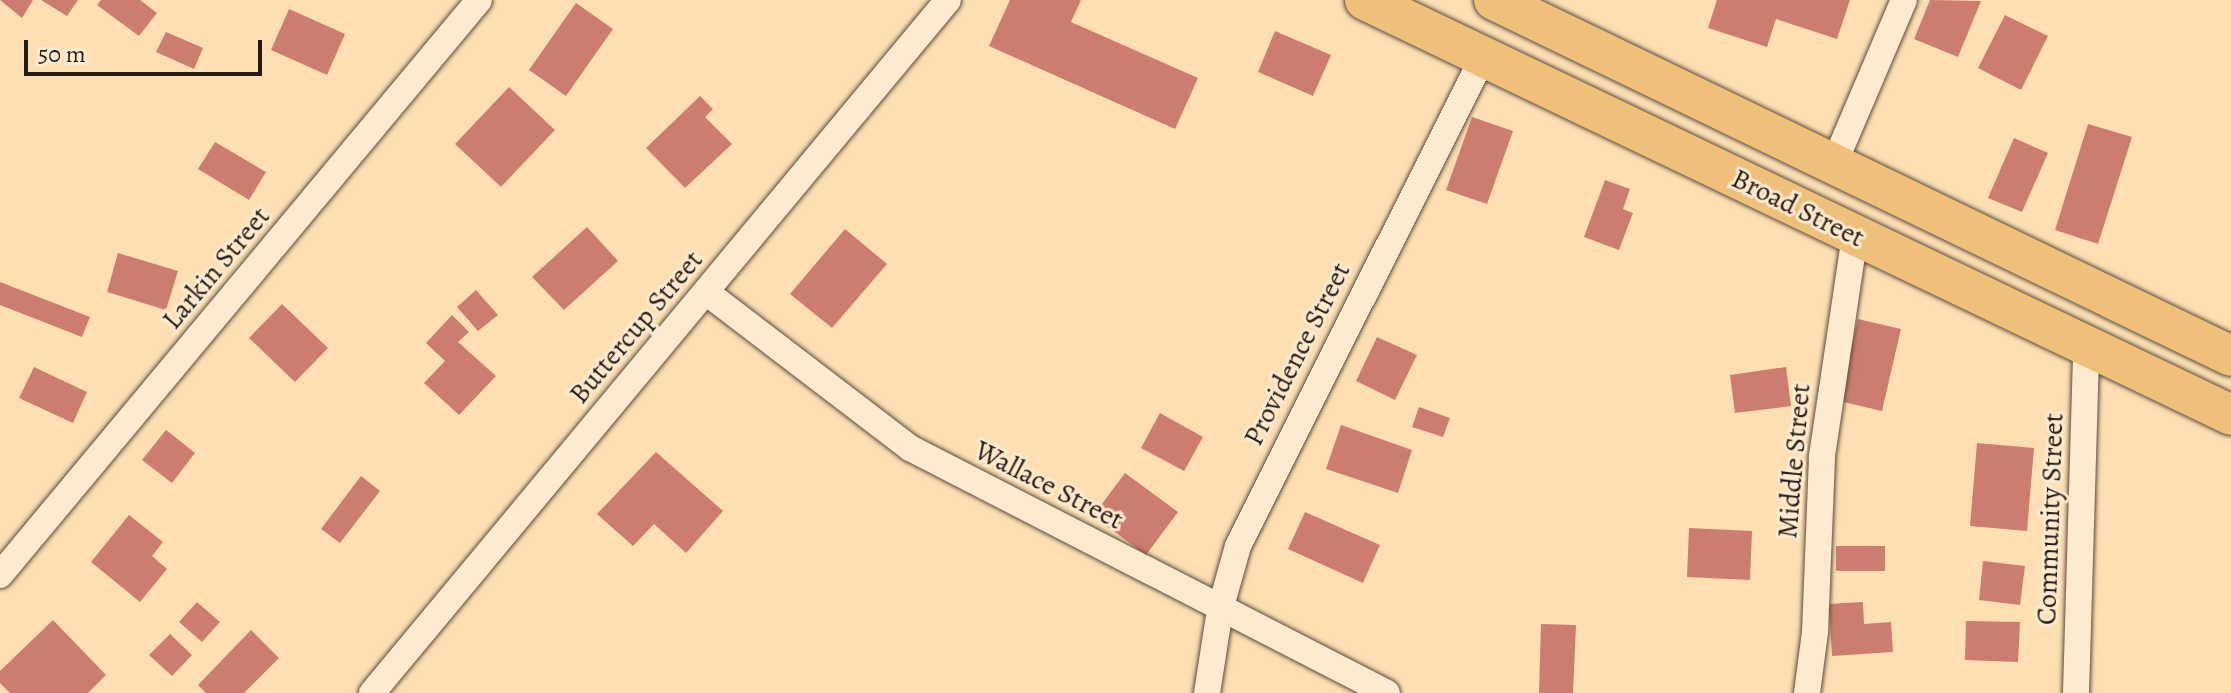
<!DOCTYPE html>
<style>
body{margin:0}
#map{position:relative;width:2231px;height:693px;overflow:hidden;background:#fddfb3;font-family:Alegreya,serif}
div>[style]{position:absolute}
.building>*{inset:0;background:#cd7d70}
.roads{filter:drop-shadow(0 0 2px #5c4c3c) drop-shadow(0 0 2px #5c4c3c)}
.minor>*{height:26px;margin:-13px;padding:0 13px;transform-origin:13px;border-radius:13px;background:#feeace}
.primary>*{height:40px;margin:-20px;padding:0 20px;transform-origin:20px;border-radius:20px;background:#eec07a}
span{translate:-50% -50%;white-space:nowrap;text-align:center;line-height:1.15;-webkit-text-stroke:6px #feeace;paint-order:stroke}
.street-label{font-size:28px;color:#261b15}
.scale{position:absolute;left:24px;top:40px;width:238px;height:36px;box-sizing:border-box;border:4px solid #261b15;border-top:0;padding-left:10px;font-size:24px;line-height:28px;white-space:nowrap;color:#261b15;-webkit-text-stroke:6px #feeace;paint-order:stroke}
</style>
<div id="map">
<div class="building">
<div style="clip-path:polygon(0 0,33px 0,22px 18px)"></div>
<div style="clip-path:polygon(41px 0,78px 0,67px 16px)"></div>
<div style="clip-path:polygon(101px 0,140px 0,157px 13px,139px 36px,97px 5px)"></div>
<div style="clip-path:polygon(1010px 0,1081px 0,1071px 22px,1198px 78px,1175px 129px,989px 46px)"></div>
<div style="clip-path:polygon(1717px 0,1850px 0,1837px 39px,1776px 19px,1767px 47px,1708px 28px)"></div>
<div style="clip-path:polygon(1930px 0,1981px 1px,1958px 57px,1914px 39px)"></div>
<div style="clip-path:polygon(576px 3px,613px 29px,566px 96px,529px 70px)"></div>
<div style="clip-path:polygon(289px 9px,345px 34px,327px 75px,271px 50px)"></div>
<div style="clip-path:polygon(2005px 15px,2048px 36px,2021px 90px,1978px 68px)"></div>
<div style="clip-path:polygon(1275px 31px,1331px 55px,1313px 96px,1258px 72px)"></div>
<div style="clip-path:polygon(166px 32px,203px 48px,194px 69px,156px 52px)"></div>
<div style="clip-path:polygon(509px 87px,555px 130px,501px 187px,455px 144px)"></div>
<div style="clip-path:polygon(700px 96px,713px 109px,705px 117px,732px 144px,685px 188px,646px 148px)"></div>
<div style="clip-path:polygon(1472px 117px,1513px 131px,1487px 204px,1446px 190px)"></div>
<div style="clip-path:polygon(2088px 124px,2132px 137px,2098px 244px,2055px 230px)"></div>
<div style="clip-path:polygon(2014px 138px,2048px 153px,2022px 212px,1988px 198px)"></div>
<div style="clip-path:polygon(215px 142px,266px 172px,249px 200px,198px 169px)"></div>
<div style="clip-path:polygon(1605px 180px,1630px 189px,1623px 209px,1633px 213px,1619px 250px,1584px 237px)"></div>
<div style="clip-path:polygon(587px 227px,618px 261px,564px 310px,532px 277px)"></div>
<div style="clip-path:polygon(845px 229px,887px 264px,832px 328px,790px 294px)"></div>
<div style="clip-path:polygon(118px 253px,178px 271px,166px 310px,107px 292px)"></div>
<div style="clip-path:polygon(0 282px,90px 317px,82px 337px,0 305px)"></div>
<div style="clip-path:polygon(476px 290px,498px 315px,478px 331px,457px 307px)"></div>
<div style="clip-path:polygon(282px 304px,328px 348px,295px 382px,249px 338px)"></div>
<div style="clip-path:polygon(452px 315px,469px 332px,458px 342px,496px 376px,459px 415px,424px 383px,445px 361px,426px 343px)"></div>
<div style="clip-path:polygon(1858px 319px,1901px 329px,1882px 411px,1839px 401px)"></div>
<div style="clip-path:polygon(1377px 337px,1417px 355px,1395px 400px,1356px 381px)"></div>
<div style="clip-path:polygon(34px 367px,87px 392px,73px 423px,19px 398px)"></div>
<div style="clip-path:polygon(1786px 367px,1791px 406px,1735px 413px,1730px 375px)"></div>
<div style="clip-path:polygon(1419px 407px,1450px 418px,1443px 437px,1412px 427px)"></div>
<div style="clip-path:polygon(1160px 413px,1203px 437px,1184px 471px,1141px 448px)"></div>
<div style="clip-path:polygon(1341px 425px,1412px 450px,1398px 493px,1326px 469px)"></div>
<div style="clip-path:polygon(166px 430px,195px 453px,172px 483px,142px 460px)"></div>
<div style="clip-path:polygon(1977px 443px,2034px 448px,2027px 531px,1970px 526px)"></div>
<div style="clip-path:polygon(656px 452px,723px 511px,686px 553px,654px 524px,633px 546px,597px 514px)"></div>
<div style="clip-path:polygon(1125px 473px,1178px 512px,1146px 555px,1093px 516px)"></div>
<div style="clip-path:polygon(361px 476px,380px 491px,340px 543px,321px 529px)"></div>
<div style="clip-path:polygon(1305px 512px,1380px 545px,1363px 583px,1288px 549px)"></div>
<div style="clip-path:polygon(129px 515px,163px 542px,152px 556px,167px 569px,140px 602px,91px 562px)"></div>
<div style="clip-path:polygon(1689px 528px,1752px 531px,1750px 580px,1687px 577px)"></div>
<div style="clip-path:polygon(1836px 546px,1885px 546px,1885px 571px,1836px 571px)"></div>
<div style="clip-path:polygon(1983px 561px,2025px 566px,2020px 605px,1979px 600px)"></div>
<div style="clip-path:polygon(197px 602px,220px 622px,202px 642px,179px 622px)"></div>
<div style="clip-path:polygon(1863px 602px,1864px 624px,1891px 622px,1893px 652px,1832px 656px,1829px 604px)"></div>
<div style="clip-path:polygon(53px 620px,106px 675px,88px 693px,10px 693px,0 683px,0 671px)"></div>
<div style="clip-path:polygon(1966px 621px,2020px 622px,2018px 662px,1965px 660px)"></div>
<div style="clip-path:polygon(1541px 624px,1576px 625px,1573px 693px,1539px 693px)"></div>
<div style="clip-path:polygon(251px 630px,279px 658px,244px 693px,206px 693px,198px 685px)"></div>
<div style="clip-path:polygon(170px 634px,192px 655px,172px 676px,149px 655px)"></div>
</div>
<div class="roads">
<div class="minor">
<div style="left:1834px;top:164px;width:178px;rotate:-66.9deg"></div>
<div style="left:706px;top:292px;width:257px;rotate:37.4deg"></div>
<div style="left:910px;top:448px;width:536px;rotate:27.19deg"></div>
<div style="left:0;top:575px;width:748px;rotate:-50.2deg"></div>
<div style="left:372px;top:693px;width:901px;rotate:-50.27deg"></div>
<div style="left:1207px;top:693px;width:84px;rotate:-81.1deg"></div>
<div style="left:1220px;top:610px;width:66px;rotate:-74.3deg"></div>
<div style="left:1238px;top:546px;width:547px;rotate:-63.39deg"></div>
<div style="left:1807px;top:693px;width:62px;rotate:-82.5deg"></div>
<div style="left:1815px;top:632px;width:176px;rotate:-87.7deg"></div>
<div style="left:1822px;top:456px;width:223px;rotate:-81.5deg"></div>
<div style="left:2076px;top:693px;width:347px;rotate:-88.3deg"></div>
</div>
<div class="primary">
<div style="left:1365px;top:0;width:960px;rotate:25.6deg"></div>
<div style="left:1494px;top:0;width:818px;rotate:25.78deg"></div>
</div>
</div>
<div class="street-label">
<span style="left:1798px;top:208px;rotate:26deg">Broad Street</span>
<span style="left:216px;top:268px;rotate:-50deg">Larkin Street</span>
<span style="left:636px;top:327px;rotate:-50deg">Buttercup Street</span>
<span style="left:1297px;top:354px;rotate:-63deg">Providence Street</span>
<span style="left:1794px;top:461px;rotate:-85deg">Middle Street</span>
<span style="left:1049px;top:485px;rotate:27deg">Wallace Street</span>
<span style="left:2050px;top:519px;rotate:-88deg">Community Street</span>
</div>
<div class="scale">50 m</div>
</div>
